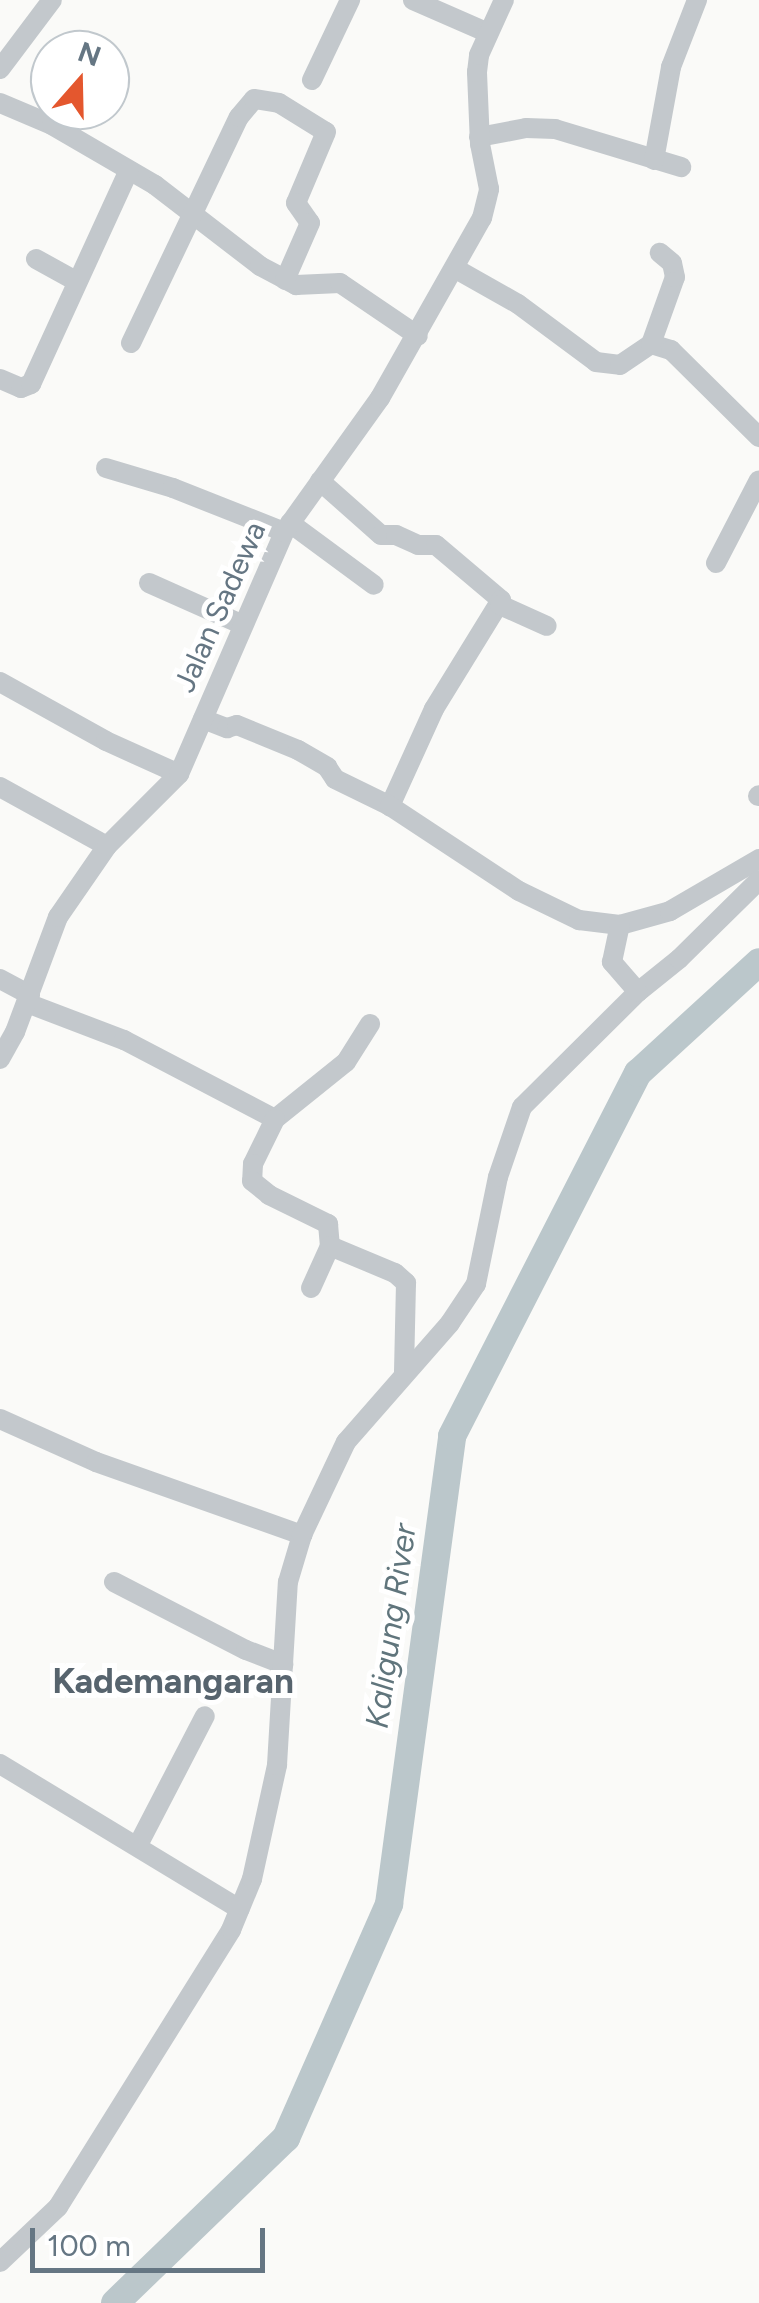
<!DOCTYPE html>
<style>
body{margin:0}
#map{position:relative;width:759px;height:2303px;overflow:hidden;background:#fafaf8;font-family:Figtree,sans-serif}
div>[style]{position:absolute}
.river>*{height:28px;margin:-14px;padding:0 14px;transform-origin:14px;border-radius:14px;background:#bbc7cb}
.minor>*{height:20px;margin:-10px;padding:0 10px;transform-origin:10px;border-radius:10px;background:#c3c8cc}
span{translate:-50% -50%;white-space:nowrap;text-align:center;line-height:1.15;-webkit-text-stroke:10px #fff;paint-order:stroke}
.street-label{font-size:30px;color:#657683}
.water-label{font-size:32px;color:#60757c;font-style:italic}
.quarter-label{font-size:35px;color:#57646e;font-weight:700}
.north{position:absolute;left:30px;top:30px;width:100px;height:100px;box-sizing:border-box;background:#fff;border:2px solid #c1c8cd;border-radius:50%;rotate:20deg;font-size:28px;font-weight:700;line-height:40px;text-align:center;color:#657683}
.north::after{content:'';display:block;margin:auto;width:35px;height:45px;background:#e4572e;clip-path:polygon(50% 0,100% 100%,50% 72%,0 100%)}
.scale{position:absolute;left:30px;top:2228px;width:235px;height:45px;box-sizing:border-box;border:5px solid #657683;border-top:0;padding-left:12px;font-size:30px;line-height:35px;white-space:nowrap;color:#657683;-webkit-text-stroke:8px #fff;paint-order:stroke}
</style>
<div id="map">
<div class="river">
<div style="left:115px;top:2303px;width:238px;rotate:-44deg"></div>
<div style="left:286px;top:2138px;width:256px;rotate:-66.2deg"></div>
<div style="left:389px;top:1904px;width:472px;rotate:-82.3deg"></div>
<div style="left:452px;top:1436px;width:408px;rotate:-62.9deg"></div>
<div style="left:638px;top:1073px;width:164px;rotate:-42.5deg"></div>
</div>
<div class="minor">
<div style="left:413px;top:0;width:82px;rotate:23.7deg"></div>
<div style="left:0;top:69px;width:86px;rotate:-53deg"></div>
<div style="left:312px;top:80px;width:89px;rotate:-64.6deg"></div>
<div style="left:0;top:103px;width:56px;rotate:22.9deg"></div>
<div style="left:52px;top:125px;width:119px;rotate:30.2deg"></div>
<div style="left:155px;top:185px;width:133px;rotate:37.6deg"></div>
<div style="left:260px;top:266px;width:41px;rotate:27.8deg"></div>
<div style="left:296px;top:285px;width:44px;rotate:-2.6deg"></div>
<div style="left:340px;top:283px;width:94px;rotate:34.2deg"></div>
<div style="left:479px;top:137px;width:48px;rotate:-10.8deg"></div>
<div style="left:526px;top:128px;width:29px;rotate:2deg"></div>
<div style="left:555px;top:129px;width:132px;rotate:16.8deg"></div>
<div style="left:654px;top:160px;width:95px;rotate:-79.6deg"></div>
<div style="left:671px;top:67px;width:72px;rotate:-68.8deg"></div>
<div style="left:36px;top:259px;width:46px;rotate:28.8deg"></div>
<div style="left:456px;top:269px;width:71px;rotate:29.4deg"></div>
<div style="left:518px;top:304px;width:97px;rotate:36.6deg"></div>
<div style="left:596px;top:362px;width:24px;rotate:7deg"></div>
<div style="left:620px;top:365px;width:37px;rotate:-34deg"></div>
<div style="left:651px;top:344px;width:21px;rotate:17deg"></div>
<div style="left:671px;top:350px;width:124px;rotate:44.7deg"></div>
<div style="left:131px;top:343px;width:250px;rotate:-64.5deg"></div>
<div style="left:239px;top:117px;width:23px;rotate:-50deg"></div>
<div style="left:254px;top:99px;width:25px;rotate:9deg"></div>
<div style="left:279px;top:103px;width:55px;rotate:31.7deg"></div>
<div style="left:326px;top:132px;width:77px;rotate:112.9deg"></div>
<div style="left:296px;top:203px;width:24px;rotate:55deg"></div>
<div style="left:310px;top:223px;width:62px;rotate:113.7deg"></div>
<div style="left:651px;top:344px;width:71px;rotate:-70.3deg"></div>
<div style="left:675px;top:277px;width:14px;rotate:-102deg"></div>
<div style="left:672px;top:263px;width:16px;rotate:-140deg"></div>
<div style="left:0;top:379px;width:23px;rotate:23deg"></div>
<div style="left:21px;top:388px;width:11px;rotate:-22deg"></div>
<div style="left:31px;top:384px;width:235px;rotate:-65.4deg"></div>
<div style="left:106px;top:468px;width:70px;rotate:16.6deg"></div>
<div style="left:173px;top:488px;width:119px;rotate:21.6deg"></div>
<div style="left:320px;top:481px;width:81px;rotate:41.5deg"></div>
<div style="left:381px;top:535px;width:15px"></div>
<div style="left:396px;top:535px;width:24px;rotate:24deg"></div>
<div style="left:418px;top:545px;width:18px"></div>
<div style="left:436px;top:545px;width:85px;rotate:40.2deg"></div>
<div style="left:501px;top:600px;width:128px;rotate:121.6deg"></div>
<div style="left:434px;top:709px;width:107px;rotate:114.4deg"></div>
<div style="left:290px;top:523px;width:104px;rotate:36.4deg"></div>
<div style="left:716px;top:563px;width:93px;rotate:-62.6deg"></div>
<div style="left:149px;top:583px;width:101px;rotate:24deg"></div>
<div style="left:500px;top:605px;width:51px;rotate:24.1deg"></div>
<div style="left:0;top:682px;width:121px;rotate:29.1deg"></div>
<div style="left:106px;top:741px;width:80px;rotate:24.3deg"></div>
<div style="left:203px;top:719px;width:26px;rotate:21deg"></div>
<div style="left:227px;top:728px;width:10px;rotate:-17deg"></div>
<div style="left:237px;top:725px;width:66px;rotate:22.3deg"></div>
<div style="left:298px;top:750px;width:34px;rotate:30deg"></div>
<div style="left:327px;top:767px;width:14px;rotate:56deg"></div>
<div style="left:335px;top:779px;width:61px;rotate:26.1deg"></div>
<div style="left:390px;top:806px;width:154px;rotate:33.4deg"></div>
<div style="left:519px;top:891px;width:67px;rotate:25.8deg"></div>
<div style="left:579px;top:920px;width:41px;rotate:7deg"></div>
<div style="left:620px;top:925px;width:52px;rotate:-15.6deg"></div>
<div style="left:670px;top:911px;width:103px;rotate:-30.3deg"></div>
<div style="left:0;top:787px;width:122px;rotate:28.9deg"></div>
<div style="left:758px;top:796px;width:1px;rotate:-45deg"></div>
<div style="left:0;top:979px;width:34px;rotate:28deg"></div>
<div style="left:638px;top:992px;width:53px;rotate:-38.8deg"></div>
<div style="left:679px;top:959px;width:112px;rotate:-44.6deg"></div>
<div style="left:27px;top:1003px;width:104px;rotate:20.9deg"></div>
<div style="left:124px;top:1040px;width:170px;rotate:27.6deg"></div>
<div style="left:275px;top:1119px;width:91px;rotate:-38.8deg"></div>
<div style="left:346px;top:1062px;width:45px;rotate:-57.7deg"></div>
<div style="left:0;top:1059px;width:31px;rotate:-61deg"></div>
<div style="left:15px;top:1032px;width:123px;rotate:-69.5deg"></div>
<div style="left:58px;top:917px;width:86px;rotate:-55.4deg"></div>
<div style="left:107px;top:846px;width:102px;rotate:-45deg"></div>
<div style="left:179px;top:774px;width:264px;rotate:-66.5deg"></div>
<div style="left:284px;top:532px;width:165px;rotate:-54.4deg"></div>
<div style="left:380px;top:398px;width:207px;rotate:-60.5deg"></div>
<div style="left:482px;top:218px;width:30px;rotate:-76deg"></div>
<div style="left:489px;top:189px;width:46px;rotate:-101.3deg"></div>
<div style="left:480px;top:144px;width:72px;rotate:-92.4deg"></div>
<div style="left:477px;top:72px;width:17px;rotate:-83deg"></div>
<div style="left:479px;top:55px;width:60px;rotate:-65.6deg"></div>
<div style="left:275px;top:1119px;width:50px;rotate:116.1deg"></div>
<div style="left:253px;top:1164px;width:17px;rotate:93deg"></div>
<div style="left:252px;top:1181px;width:22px;rotate:39deg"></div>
<div style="left:269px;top:1195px;width:66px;rotate:26.2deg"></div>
<div style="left:328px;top:1224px;width:22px;rotate:85deg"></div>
<div style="left:330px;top:1246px;width:46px;rotate:114.3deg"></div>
<div style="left:330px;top:1246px;width:70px;rotate:22.6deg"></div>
<div style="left:395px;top:1273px;width:15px;rotate:42deg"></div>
<div style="left:406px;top:1283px;width:91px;rotate:91.3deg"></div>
<div style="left:0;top:1419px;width:105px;rotate:24.1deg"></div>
<div style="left:96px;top:1462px;width:219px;rotate:19.5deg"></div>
<div style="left:114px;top:1582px;width:148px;rotate:27.3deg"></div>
<div style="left:246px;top:1650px;width:40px;rotate:21deg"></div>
<div style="left:0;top:1764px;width:280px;rotate:31.2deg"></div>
<div style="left:138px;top:1845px;width:145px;rotate:-62.6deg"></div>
<div style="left:0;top:2262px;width:80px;rotate:-43.5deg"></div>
<div style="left:58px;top:2207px;width:327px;rotate:-58deg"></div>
<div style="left:231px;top:1930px;width:55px;rotate:-67.6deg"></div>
<div style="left:252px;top:1879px;width:117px;rotate:-77.6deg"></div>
<div style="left:277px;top:1765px;width:183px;rotate:-86.6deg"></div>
<div style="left:288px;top:1582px;width:49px;rotate:-73.4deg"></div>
<div style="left:302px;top:1535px;width:103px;rotate:-64.7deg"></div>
<div style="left:346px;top:1442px;width:158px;rotate:-48.8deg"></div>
<div style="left:450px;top:1323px;width:47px;rotate:-56.3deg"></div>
<div style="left:476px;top:1284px;width:109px;rotate:-78.4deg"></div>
<div style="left:498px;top:1177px;width:74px;rotate:-71.1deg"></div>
<div style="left:522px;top:1107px;width:163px;rotate:-44.8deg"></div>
<div style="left:638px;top:992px;width:40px;rotate:-131deg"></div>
<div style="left:612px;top:962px;width:38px;rotate:-78deg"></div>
</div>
<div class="street-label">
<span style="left:220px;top:607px;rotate:-66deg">Jalan Sadewa</span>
</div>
<div class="water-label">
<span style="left:391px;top:1626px;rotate:-82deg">Kaligung River</span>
</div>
<div class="quarter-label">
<span style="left:173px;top:1681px">Kademangaran</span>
</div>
<div class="north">N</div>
<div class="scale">100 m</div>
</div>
